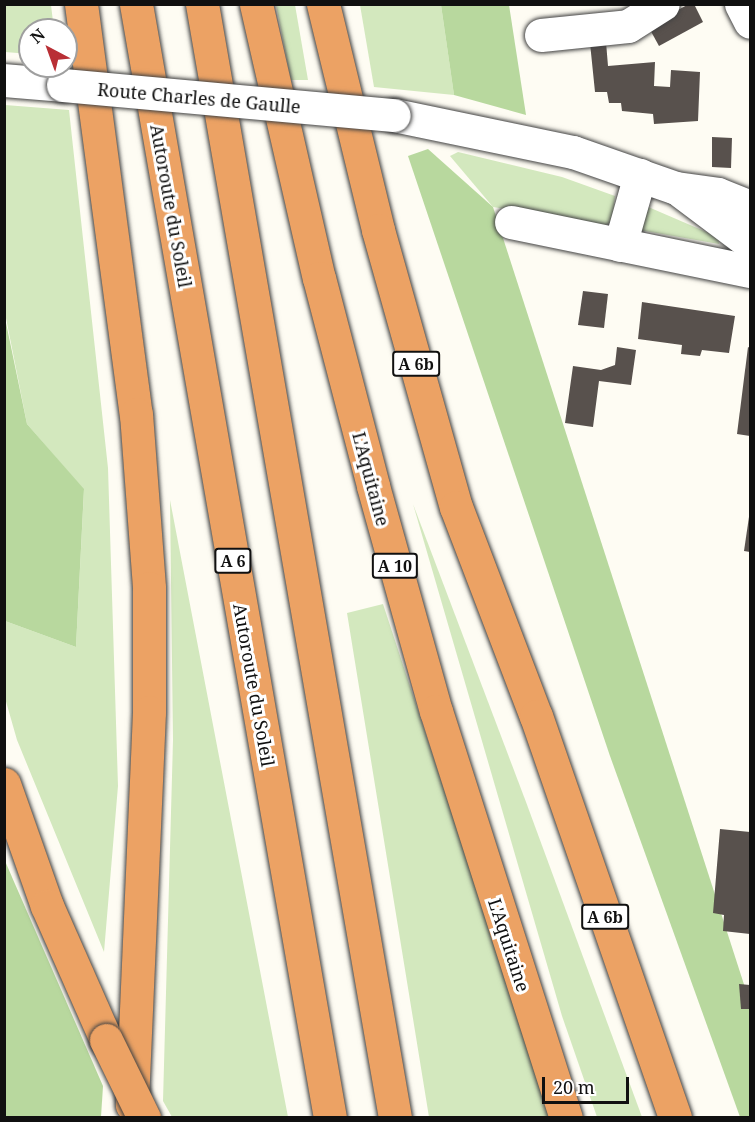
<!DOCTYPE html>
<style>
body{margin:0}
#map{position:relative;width:755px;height:1122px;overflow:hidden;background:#fefcf3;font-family:"Noto Serif",serif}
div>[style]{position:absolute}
.green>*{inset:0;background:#d3e8be}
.forest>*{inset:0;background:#b8d89e}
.building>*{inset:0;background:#58514d}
.roads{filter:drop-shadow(0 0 2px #434343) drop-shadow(0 0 2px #434343)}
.minor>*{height:33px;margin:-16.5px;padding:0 16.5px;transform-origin:16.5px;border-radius:16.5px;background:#fff}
.highway>*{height:33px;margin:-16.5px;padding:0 16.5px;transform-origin:16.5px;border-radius:16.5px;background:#eca264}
.bridges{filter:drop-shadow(0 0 2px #434343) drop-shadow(0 0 2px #434343)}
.minor-bridge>*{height:33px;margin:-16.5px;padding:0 16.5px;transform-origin:16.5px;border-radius:16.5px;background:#fff}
.highway-bridge>*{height:33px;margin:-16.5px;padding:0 16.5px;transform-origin:16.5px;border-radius:16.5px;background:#eca264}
span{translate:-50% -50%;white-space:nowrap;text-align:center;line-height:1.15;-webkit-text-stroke:6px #fff;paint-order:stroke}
.shield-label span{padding:2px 4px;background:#fff;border:2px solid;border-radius:4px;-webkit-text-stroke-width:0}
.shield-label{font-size:16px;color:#101010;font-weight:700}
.street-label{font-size:18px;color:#101010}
.frame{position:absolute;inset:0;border:6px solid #101010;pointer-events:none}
.north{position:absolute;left:18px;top:18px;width:60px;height:60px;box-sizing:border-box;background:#fff;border:2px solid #9f9f9f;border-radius:50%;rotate:319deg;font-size:16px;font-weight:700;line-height:24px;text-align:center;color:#101010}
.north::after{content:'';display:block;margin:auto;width:21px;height:27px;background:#b92f35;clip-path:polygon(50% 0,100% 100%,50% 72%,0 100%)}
.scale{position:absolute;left:542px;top:1077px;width:87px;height:27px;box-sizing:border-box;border:3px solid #101010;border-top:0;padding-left:8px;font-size:18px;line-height:21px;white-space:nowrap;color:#101010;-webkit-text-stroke:4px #fff;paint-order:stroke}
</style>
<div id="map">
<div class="green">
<div style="clip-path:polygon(4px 5px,51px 5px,54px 30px,30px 30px,30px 54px,5px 52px)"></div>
<div style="clip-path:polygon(276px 5px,295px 5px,308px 80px,291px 80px)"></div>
<div style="clip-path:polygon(360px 5px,441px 5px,454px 95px,374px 87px)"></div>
<div style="clip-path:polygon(5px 105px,69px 110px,108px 468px,118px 786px,104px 952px,17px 740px,5px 698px,5px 621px,76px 647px,84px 490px,27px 424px,5px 313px)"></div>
<div style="clip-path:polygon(458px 152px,562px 177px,615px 196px,612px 222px,605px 225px,493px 207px,450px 156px)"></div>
<div style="clip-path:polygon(646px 206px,718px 237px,719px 244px,639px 230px)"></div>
<div style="clip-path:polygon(170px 500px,288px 1117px,172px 1117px,163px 1101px,173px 740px)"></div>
<div style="clip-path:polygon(413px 504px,526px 802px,642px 1117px,597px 1117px,562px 1016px)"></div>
<div style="clip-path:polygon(383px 604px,455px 823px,555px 1117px,429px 1117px,347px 613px)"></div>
</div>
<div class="forest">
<div style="clip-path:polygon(441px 5px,509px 5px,526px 115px,454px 95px)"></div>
<div style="clip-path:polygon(428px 149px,493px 207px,750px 1003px,750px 1117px,740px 1117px,610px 756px,408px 156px)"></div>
<div style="clip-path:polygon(4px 313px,27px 424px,84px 489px,76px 647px,5px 621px)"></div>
<div style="clip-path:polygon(5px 861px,103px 1086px,101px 1117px,5px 1117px)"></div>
</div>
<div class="building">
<div style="clip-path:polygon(689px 4px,694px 4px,703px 22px,659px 46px,648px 26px)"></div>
<div style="clip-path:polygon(606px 42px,608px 66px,655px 62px,654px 86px,670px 87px,671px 70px,700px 72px,698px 121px,654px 124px,653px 114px,622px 111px,621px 103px,609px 103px,607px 92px,595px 92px,590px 43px)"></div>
<div style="clip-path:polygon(712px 137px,732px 138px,731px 168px,712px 167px)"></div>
<div style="clip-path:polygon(583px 291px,608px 294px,604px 328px,578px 325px)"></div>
<div style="clip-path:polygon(642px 302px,735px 316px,729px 353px,702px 350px,700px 356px,681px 354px,682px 345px,638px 339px)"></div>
<div style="clip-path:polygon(617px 347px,636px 350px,631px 385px,599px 381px,593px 427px,565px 423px,573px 366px,601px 370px,615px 365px)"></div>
<div style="clip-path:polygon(748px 347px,750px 348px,750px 436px,737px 434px)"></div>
<div style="clip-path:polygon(750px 510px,750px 552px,744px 551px)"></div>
<div style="clip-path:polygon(720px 829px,750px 832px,750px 934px,723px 931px,724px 915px,713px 913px)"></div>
<div style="clip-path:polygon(739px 984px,750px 985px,750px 1009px,741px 1009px)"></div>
</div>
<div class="roads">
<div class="minor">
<div style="left:741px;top:4px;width:20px;rotate:63deg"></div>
<div style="left:541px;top:35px;width:87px;rotate:-5.9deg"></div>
<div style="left:628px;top:26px;width:41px;rotate:-32.2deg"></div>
<div style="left:4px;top:80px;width:59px;rotate:4.8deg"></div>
<div style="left:394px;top:115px;width:183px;rotate:11.7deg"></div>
<div style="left:573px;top:152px;width:109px;rotate:19.3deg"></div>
<div style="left:676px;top:188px;width:42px;rotate:8.1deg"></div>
<div style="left:718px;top:194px;width:35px;rotate:22deg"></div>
<div style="left:682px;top:192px;width:85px;rotate:36.9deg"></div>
<div style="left:511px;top:222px;width:244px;rotate:11.6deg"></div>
<div style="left:620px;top:245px;width:73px;rotate:-74.1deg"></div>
</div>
<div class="highway">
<div style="left:81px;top:4px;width:414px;rotate:82.4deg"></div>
<div style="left:136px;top:414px;width:174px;rotate:85.7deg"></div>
<div style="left:149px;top:588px;width:124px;rotate:90deg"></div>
<div style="left:149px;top:712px;width:393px;rotate:92.5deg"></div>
<div style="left:136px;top:4px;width:1131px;rotate:80.12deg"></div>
<div style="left:202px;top:4px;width:1131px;rotate:80.17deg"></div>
<div style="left:256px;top:4px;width:281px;rotate:77.1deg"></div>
<div style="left:319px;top:278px;width:215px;rotate:75.4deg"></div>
<div style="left:373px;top:486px;width:234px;rotate:74.4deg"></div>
<div style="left:436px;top:711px;width:427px;rotate:72.3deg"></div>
<div style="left:323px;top:4px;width:233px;rotate:76.3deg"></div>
<div style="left:378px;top:230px;width:288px;rotate:74.3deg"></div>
<div style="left:456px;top:507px;width:224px;rotate:69.1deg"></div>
<div style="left:536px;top:716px;width:425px;rotate:70.9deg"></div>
<div style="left:4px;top:784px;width:129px;rotate:70.6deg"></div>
<div style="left:47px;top:906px;width:146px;rotate:66.2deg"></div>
</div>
</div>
<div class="bridges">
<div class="minor-bridge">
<div style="left:63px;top:85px;width:332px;rotate:5.2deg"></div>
</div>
<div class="highway-bridge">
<div style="left:106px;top:1040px;width:87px;rotate:64deg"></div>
</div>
</div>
<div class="shield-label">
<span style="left:416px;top:364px">A 6b</span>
<span style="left:233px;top:561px">A 6</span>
<span style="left:395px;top:566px">A 10</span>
<span style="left:605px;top:917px">A 6b</span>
</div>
<div class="street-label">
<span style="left:199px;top:98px;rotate:5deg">Route Charles de Gaulle</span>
<span style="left:171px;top:206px;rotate:80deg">Autoroute du Soleil</span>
<span style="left:371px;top:479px;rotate:75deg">L'Aquitaine</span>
<span style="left:254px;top:685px;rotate:80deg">Autoroute du Soleil</span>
<span style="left:509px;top:945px;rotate:72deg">L'Aquitaine</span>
</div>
<div class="frame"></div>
<div class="north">N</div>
<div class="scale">20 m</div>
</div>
